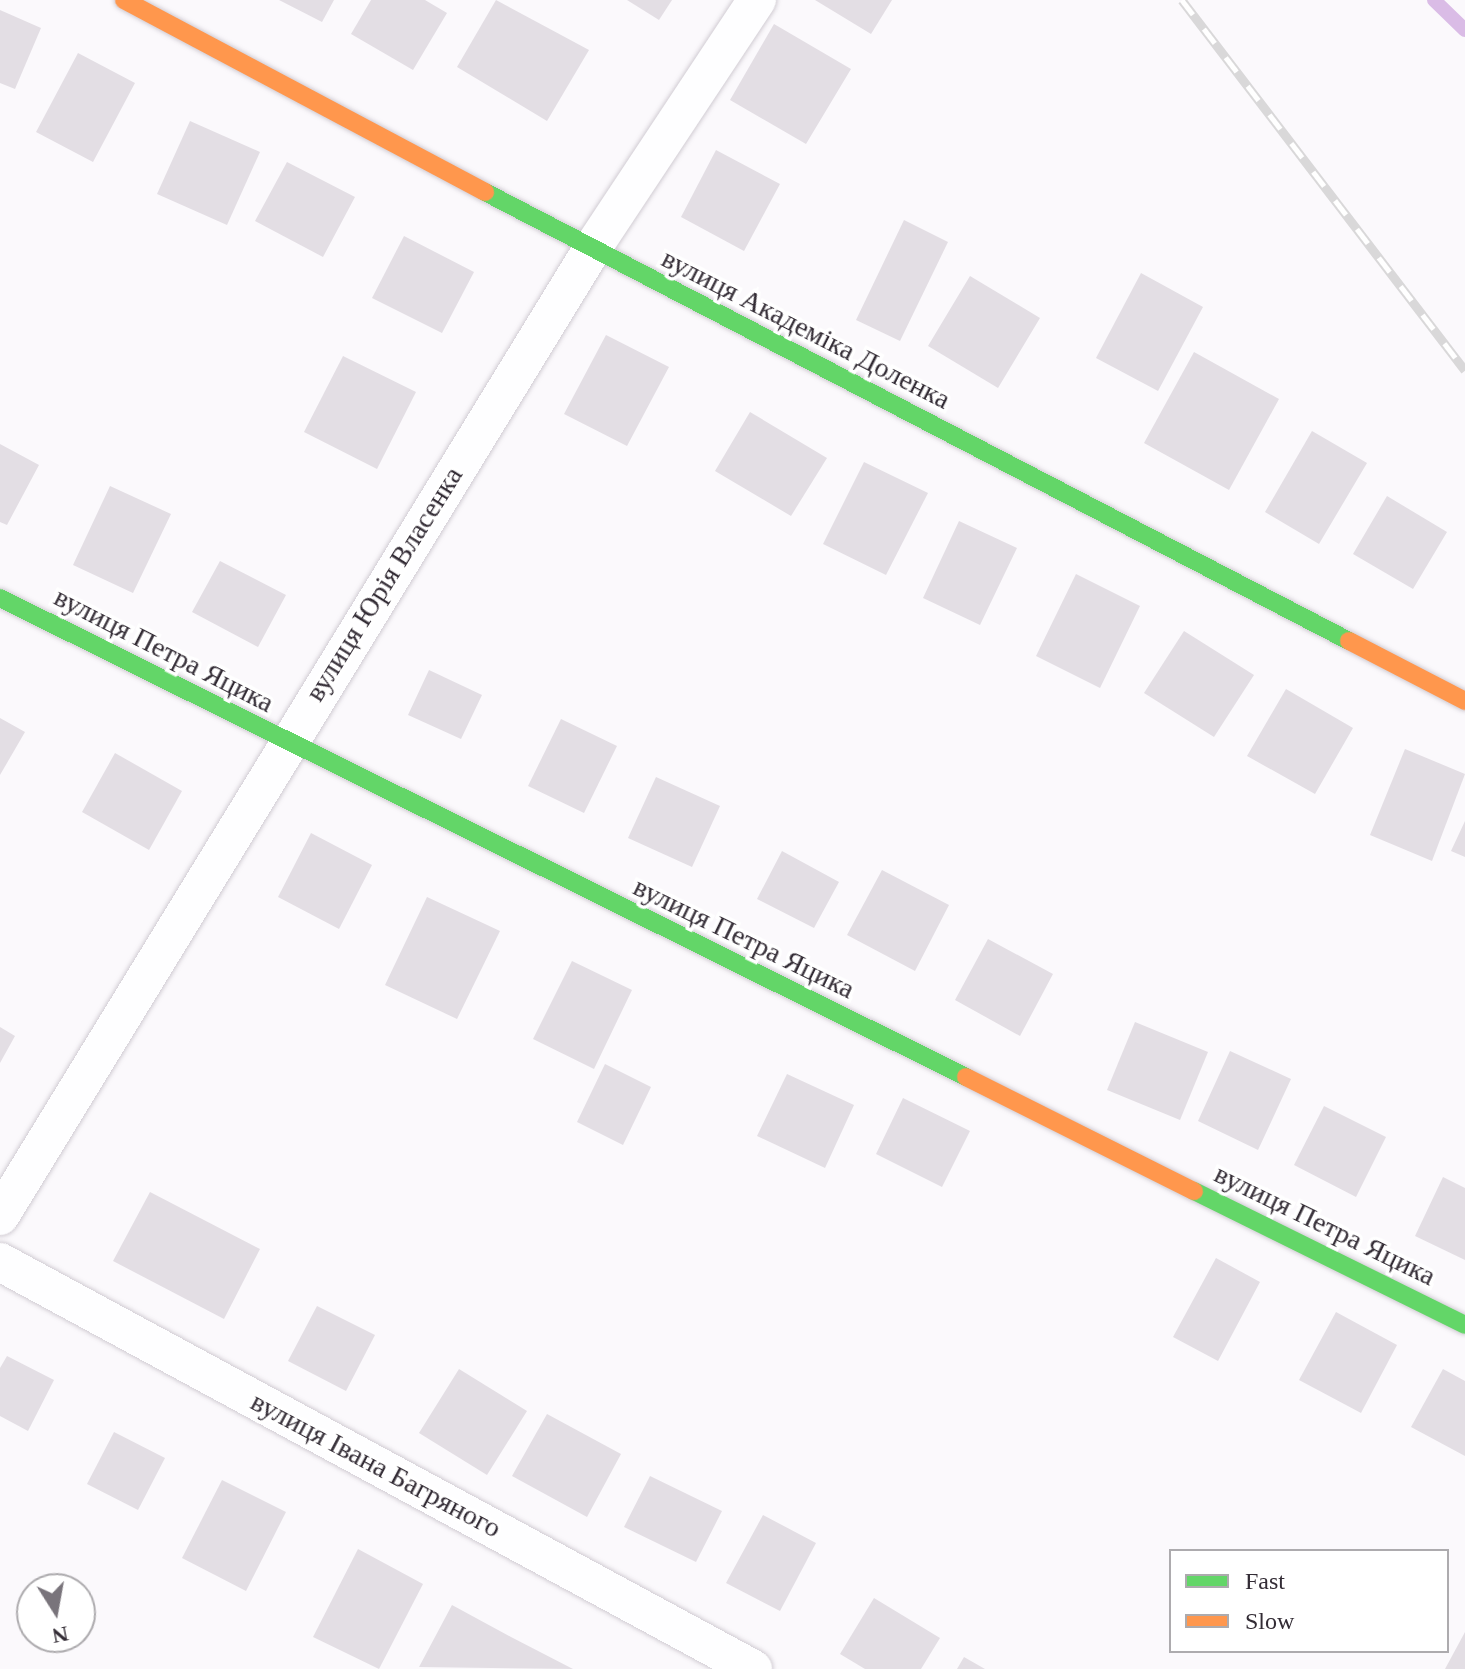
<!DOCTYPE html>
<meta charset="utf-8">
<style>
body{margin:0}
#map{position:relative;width:1465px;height:1669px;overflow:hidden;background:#fbf9fc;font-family:"Times New Roman",serif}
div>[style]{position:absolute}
.stream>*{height:14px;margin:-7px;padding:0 7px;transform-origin:7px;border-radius:7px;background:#dabce6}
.building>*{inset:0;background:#e3dee4}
.roads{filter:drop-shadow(0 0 2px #d1ccd3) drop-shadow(0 0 2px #d1ccd3)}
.street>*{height:38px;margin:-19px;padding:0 19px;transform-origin:19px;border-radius:19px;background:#fefeff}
.fast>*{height:18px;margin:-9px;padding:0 9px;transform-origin:9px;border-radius:9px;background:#63d668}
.slow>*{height:18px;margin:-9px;padding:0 9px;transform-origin:9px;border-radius:9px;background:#ff974d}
.rail>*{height:9px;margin-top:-4.5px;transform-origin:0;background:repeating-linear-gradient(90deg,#fff 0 18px,#d9d8d9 0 36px);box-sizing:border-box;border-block:2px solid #d9d8d9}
span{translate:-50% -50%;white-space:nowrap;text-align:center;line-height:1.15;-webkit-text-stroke:7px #fff;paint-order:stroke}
.street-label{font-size:28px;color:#332c35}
.legend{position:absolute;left:1169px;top:1549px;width:280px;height:104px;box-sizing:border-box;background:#fff;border:2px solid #adabae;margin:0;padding:10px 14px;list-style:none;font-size:24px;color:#332c35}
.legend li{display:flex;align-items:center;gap:16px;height:40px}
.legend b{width:40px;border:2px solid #adabae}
.north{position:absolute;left:16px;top:1573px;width:80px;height:80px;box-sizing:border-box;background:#fff;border:2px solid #adabae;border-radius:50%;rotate:169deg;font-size:22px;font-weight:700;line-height:32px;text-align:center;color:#332c35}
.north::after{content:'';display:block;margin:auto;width:28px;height:36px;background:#79747b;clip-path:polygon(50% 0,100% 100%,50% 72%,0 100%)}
</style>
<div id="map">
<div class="stream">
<div style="left:1434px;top:0;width:43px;rotate:44.1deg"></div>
</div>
<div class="building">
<div style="clip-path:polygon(279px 0,334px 0,322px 22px)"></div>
<div style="clip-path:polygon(371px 0,425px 0,447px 13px,413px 70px,351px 34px)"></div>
<div style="clip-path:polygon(496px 0,589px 50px,547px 121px,457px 67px)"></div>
<div style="clip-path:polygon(627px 0,672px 0,659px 20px)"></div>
<div style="clip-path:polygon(815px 0,892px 0,871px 34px)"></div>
<div style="clip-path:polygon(0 10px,41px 28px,15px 89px,0 83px)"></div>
<div style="clip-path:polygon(774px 24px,851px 69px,806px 144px,730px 100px)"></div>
<div style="clip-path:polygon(78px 53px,135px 83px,93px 162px,36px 132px)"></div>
<div style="clip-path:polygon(190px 121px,260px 152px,227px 225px,157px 194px)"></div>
<div style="clip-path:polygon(716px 150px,780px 184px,744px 251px,681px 217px)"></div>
<div style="clip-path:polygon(287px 162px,355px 197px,323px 257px,255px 221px)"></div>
<div style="clip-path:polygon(904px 220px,948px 242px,900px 341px,856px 320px)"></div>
<div style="clip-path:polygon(404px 236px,474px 272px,442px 333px,372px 298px)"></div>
<div style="clip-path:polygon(1141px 273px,1203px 307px,1158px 391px,1096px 358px)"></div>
<div style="clip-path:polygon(970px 276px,1040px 318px,998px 388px,928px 346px)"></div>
<div style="clip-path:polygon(606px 335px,669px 367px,627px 446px,564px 414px)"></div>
<div style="clip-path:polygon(1194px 352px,1279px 399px,1229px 490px,1144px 443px)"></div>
<div style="clip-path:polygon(343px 356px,416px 392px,377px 469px,304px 432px)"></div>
<div style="clip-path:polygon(750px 412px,827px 458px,791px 516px,715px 471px)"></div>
<div style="clip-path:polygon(1312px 431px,1367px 463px,1319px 544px,1265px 512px)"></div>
<div style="clip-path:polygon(0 444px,39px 465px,7px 525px,0 522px)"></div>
<div style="clip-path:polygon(864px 462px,928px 493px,886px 575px,823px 544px)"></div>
<div style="clip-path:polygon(110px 486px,171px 514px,133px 593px,73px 565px)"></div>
<div style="clip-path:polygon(1387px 496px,1447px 532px,1413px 589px,1353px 554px)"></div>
<div style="clip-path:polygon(959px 521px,1017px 548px,980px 625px,923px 598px)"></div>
<div style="clip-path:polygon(220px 561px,286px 595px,258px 647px,192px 612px)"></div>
<div style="clip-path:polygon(1076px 574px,1140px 606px,1100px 688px,1036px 656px)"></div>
<div style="clip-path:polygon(1184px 631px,1254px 675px,1214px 737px,1144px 693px)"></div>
<div style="clip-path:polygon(429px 670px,482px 695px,461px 739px,408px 715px)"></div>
<div style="clip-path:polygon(1286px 689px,1353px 728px,1315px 794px,1247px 756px)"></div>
<div style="clip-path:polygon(0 718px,25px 732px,0 775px)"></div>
<div style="clip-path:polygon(561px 719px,617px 746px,584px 813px,528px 786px)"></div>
<div style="clip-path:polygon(1405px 749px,1465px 774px,1432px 861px,1370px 835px)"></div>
<div style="clip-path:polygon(115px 753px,182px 791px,149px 850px,82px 812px)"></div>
<div style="clip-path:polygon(656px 777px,720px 806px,692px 867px,628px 838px)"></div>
<div style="clip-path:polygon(1465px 821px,1465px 857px,1451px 851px)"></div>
<div style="clip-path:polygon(311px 833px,372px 865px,339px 929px,278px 897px)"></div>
<div style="clip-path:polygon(782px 851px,839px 882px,814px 928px,757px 899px)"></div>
<div style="clip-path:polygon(882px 870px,949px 905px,915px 971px,847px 935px)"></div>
<div style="clip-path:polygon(427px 897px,500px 931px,457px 1019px,385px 985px)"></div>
<div style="clip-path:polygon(988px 939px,1053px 974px,1020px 1036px,955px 1000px)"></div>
<div style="clip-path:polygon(572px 961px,632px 990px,594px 1069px,533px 1039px)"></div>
<div style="clip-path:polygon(1135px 1022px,1208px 1052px,1180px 1120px,1107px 1090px)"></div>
<div style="clip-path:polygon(0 1027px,15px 1036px,0 1063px)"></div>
<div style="clip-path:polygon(1230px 1051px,1291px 1079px,1258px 1150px,1198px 1121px)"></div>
<div style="clip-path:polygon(605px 1064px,651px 1087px,623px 1145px,577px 1122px)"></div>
<div style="clip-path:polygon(787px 1074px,854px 1105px,825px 1168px,757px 1136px)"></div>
<div style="clip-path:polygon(903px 1098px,970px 1131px,942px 1187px,876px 1154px)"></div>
<div style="clip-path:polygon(1324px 1106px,1386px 1137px,1356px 1197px,1294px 1165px)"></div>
<div style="clip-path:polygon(1443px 1177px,1465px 1188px,1465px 1260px,1415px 1236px)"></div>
<div style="clip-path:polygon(150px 1192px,260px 1249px,224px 1319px,113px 1261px)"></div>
<div style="clip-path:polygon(1216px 1258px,1260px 1282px,1218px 1361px,1173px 1337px)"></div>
<div style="clip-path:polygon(317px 1306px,375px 1335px,346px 1391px,288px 1361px)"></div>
<div style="clip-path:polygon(1336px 1312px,1397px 1345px,1361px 1413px,1299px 1380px)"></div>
<div style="clip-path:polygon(7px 1356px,54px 1380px,28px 1431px,0 1416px,0 1368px)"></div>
<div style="clip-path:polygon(459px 1369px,527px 1411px,487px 1475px,419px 1433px)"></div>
<div style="clip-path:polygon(1443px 1369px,1465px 1381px,1465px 1456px,1411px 1427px)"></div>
<div style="clip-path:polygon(547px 1414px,621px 1454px,587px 1517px,512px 1476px)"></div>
<div style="clip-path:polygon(114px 1432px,165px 1458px,138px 1510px,87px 1484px)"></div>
<div style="clip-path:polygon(650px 1476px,722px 1511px,696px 1562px,624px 1527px)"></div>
<div style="clip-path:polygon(222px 1480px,286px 1512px,246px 1591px,182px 1558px)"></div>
<div style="clip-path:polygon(763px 1515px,816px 1543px,780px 1611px,726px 1583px)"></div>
<div style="clip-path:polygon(358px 1549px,423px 1584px,379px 1669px,313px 1637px)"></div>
<div style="clip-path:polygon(874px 1598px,940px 1638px,921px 1669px,865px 1669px,840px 1654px)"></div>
<div style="clip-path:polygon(452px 1605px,511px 1637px,573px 1669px,419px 1667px)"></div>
<div style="clip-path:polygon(1465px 1632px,1465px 1669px,1445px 1669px)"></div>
<div style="clip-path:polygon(964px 1657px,985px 1669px,957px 1669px)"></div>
</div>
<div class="roads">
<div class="street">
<div style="left:0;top:1216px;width:1134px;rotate:-58.52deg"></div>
<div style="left:592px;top:249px;width:299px;rotate:-56.5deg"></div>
<div style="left:0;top:1262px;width:856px;rotate:28.39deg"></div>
</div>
<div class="fast">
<div style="left:485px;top:192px;width:974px;rotate:27.46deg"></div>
<div style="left:0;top:598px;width:1078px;rotate:26.37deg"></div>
<div style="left:1194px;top:1191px;width:302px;rotate:26.3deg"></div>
</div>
<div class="slow">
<div style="left:124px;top:0;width:409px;rotate:28deg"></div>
<div style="left:1349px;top:641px;width:131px;rotate:27.3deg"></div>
<div style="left:966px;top:1077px;width:255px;rotate:26.6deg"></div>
</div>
</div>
<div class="rail">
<div style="left:1182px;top:0;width:466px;rotate:52.6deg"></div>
</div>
<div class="street-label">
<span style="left:806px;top:329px;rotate:27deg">вулиця Академіка Доленка</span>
<span style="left:384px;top:584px;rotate:-58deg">вулиця Юрія Власенка</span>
<span style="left:164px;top:650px;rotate:27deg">вулиця Петра Яцика</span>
<span style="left:744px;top:938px;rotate:26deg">вулиця Петра Яцика</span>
<span style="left:1325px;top:1225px;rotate:26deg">вулиця Петра Яцика</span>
<span style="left:376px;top:1465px;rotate:28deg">вулиця Івана Багряного</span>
</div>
<ul class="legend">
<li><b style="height:10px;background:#63d668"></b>Fast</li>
<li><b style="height:10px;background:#ff974d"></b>Slow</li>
</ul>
<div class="north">N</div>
</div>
